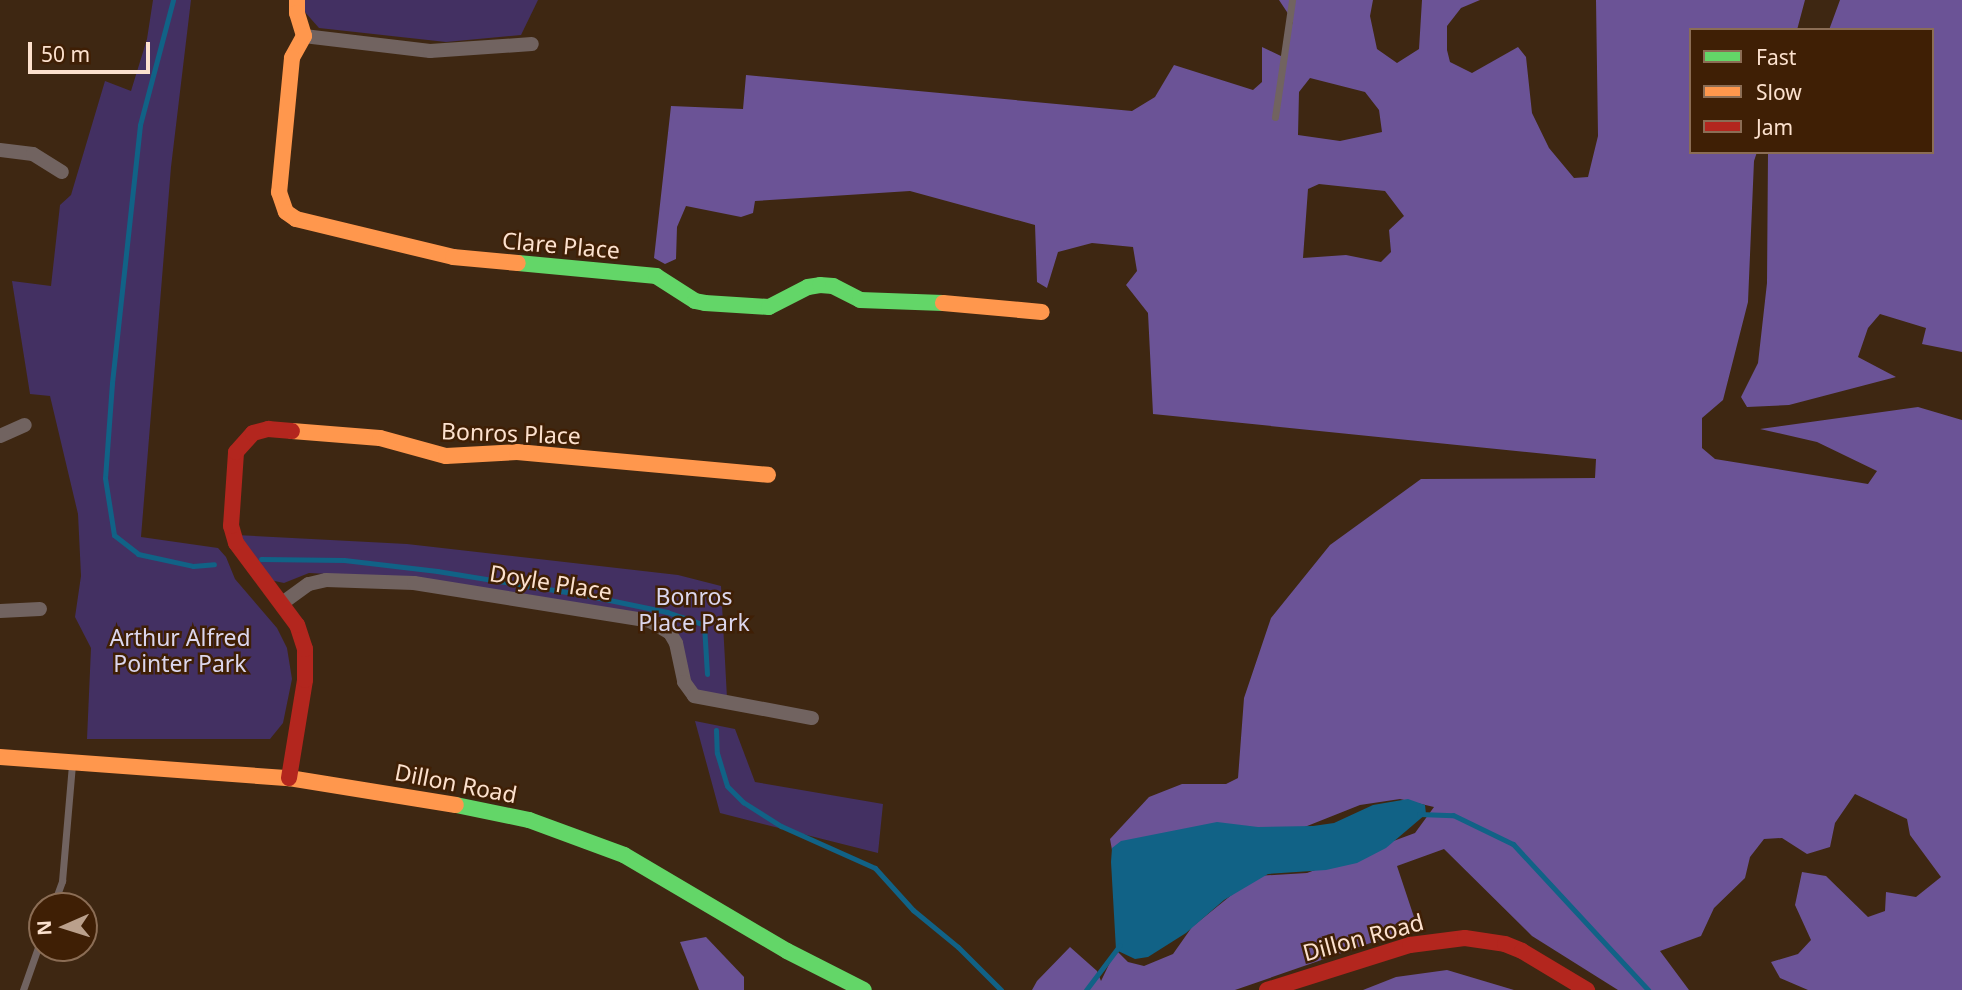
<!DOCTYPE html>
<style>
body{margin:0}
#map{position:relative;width:1962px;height:990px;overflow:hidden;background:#3e2712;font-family:"Noto Sans",sans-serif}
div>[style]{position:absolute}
.green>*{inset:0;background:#433062}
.forest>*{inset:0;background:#6b5396}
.water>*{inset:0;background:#116286}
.stream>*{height:5px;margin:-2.5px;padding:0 2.5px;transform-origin:2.5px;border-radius:2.5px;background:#116286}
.lane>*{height:7px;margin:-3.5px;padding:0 3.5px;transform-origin:3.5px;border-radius:3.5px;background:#716360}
.street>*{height:14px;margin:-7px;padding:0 7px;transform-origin:7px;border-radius:7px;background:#716360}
.fast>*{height:16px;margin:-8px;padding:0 8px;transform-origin:8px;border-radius:8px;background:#63d668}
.slow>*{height:16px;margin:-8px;padding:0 8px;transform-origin:8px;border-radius:8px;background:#ff974d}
.jam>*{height:16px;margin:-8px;padding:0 8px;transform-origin:8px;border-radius:8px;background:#b3261e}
span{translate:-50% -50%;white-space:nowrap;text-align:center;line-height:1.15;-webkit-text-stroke:5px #3f1f05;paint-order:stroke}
.street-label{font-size:23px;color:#fce1ce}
.park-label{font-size:23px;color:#dbd6ed}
.legend{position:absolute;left:1689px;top:28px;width:245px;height:126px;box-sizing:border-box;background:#3f1f05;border:2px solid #8b6d55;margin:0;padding:9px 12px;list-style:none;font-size:21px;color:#fce1ce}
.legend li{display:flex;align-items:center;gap:14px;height:35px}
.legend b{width:35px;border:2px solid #8b6d55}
.north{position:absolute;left:28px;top:892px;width:70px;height:70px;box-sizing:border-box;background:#3f1f05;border:2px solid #8b6d55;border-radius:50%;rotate:267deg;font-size:19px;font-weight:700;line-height:28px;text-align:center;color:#fce1ce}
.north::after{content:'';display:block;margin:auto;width:24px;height:32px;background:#baa08c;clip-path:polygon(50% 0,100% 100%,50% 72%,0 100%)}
.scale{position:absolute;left:28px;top:42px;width:122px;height:32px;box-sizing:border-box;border:4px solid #fce1ce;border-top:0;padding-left:9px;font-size:21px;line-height:24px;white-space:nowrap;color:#fce1ce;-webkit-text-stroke:5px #3f1f05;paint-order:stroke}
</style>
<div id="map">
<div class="green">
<div style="clip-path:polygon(153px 0,191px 0,171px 167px,141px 537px,218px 548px,226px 557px,235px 579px,277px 628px,287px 648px,292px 679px,283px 723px,270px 739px,87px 739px,91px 648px,75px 617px,81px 576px,78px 514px,50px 396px,30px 394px,12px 281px,51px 286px,60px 205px,71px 195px,105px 81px,131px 91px,147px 39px)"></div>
<div style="clip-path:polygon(305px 0,538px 0,521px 35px,446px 42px,319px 28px,304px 11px)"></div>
<div style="clip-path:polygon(236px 535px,407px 544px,678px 575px,721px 586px,727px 698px,696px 690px,687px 677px,671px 628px,409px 578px,309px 573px,284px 583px,270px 580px)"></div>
<div style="clip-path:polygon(695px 721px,735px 729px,755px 782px,883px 804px,878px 853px,720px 813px)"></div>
</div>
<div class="forest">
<div style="clip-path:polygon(evenodd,1279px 0,1373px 0,1370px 16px,1377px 49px,1397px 63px,1419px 49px,1422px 0,1480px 0,1461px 8px,1447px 26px,1447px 50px,1450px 62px,1472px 73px,1518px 47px,1526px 57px,1532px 113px,1549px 148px,1574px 178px,1588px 177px,1598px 136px,1596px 0,1805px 0,1797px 30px,1691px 30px,1691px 152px,1757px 152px,1754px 161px,1748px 302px,1723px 400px,1702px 418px,1702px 448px,1715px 459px,1868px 484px,1877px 471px,1817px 442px,1760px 429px,1918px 407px,1962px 420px,1962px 990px,1808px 990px,1780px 978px,1771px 962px,1798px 954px,1811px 940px,1795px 905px,1802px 872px,1826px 876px,1868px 917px,1885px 911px,1886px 892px,1916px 897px,1941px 877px,1910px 835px,1907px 819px,1855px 794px,1835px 823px,1830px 847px,1807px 854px,1782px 838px,1764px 839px,1750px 857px,1745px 878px,1714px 908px,1701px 936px,1660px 951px,1689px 990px,1618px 990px,1532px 936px,1444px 849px,1397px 866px,1415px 920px,1411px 929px,1235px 990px,1032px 990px,1037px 981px,1070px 947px,1097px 971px,1101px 981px,1116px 950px,1128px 962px,1144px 966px,1173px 954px,1192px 927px,1255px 876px,1307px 873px,1415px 833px,1434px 807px,1400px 799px,1360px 805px,1282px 836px,1123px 854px,1112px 850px,1110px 839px,1149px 797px,1182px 784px,1226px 784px,1238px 778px,1244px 698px,1271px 618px,1330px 545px,1421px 479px,1595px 478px,1596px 459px,1153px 414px,1148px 313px,1126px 285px,1137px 271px,1133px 247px,1092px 243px,1058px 252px,1047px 288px,1037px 282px,1035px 225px,910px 191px,755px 201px,753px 213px,741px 217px,686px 206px,677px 227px,676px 259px,665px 264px,654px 258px,671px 106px,743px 109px,746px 75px,1132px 111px,1155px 97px,1174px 65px,1253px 90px,1262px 82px,1262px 47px,1283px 57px,1293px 21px,1279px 0,1310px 78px,1365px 92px,1379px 110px,1382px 132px,1340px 141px,1298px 135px,1299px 92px,1310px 78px,1279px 0,1319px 184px,1385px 191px,1404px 216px,1389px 230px,1391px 252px,1381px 262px,1346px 255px,1303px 258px,1308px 189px,1319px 184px)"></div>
<div style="clip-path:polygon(1840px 0,1962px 0,1962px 352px,1922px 344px,1926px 328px,1880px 314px,1868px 328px,1858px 357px,1896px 377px,1789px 405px,1747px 407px,1741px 397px,1758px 363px,1767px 283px,1768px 152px,1932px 152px,1932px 30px,1829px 30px)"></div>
<div style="clip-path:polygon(706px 937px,744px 977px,744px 990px,699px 990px,680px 942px)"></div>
<div style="clip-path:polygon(1447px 970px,1514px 990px,1363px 990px,1396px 977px)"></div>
</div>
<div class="water">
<div style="clip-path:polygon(1408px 799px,1425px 805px,1426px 814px,1386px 848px,1357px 863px,1326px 870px,1268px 874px,1224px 900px,1186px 933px,1148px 957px,1135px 959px,1116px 950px,1111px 862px,1112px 848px,1121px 841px,1217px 822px,1258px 827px,1313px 826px,1334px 823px,1373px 805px)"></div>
</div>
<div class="stream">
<div style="left:173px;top:0;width:129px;rotate:104.8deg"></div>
<div style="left:140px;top:125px;width:260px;rotate:96.2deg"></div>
<div style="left:112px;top:383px;width:95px;rotate:94.2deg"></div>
<div style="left:105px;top:478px;width:58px;rotate:81deg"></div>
<div style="left:114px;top:535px;width:31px;rotate:38deg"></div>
<div style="left:138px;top:554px;width:56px;rotate:12.3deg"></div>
<div style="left:193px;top:566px;width:21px;rotate:-5deg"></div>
<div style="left:261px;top:559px;width:83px;rotate:0.7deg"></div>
<div style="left:344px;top:560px;width:94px;rotate:6.7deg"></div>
<div style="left:437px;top:571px;width:150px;rotate:9.2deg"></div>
<div style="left:585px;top:595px;width:84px;rotate:11.7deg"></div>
<div style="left:667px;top:612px;width:39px;rotate:19deg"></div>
<div style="left:704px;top:625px;width:49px;rotate:86.5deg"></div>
<div style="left:716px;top:730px;width:23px;rotate:88deg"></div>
<div style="left:717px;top:753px;width:34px;rotate:73deg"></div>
<div style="left:727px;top:786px;width:23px;rotate:45deg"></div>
<div style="left:743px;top:802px;width:45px;rotate:32.3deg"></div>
<div style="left:781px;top:826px;width:103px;rotate:24.1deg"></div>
<div style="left:875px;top:868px;width:57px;rotate:47.9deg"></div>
<div style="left:913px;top:910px;width:58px;rotate:39.4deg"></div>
<div style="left:958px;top:947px;width:61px;rotate:45deg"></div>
<div style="left:1419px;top:814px;width:34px;rotate:2deg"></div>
<div style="left:1453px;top:815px;width:67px;rotate:25.8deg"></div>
<div style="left:1513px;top:844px;width:199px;rotate:47.2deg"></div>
<div style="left:1086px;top:990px;width:56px;rotate:-52.9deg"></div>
</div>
<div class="lane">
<div style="left:1275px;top:117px;width:118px;rotate:-81.7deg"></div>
<div style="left:53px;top:906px;width:27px;rotate:-70deg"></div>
<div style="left:62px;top:881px;width:117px;rotate:-85.1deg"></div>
<div style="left:23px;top:990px;width:57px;rotate:-70.6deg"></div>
</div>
<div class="street">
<div style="left:304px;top:36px;width:127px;rotate:6.8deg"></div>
<div style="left:430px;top:51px;width:102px;rotate:-3.9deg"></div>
<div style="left:0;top:150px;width:33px;rotate:7deg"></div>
<div style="left:33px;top:154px;width:34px;rotate:32deg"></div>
<div style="left:0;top:436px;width:27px;rotate:-24deg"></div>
<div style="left:281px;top:604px;width:34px;rotate:-36deg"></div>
<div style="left:309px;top:584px;width:17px;rotate:-13deg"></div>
<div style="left:326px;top:580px;width:88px;rotate:2deg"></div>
<div style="left:414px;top:583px;width:239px;rotate:9.1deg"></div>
<div style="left:650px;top:621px;width:23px;rotate:31deg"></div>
<div style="left:670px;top:633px;width:12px;rotate:59deg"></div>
<div style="left:676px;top:643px;width:40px;rotate:78deg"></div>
<div style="left:684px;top:682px;width:17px;rotate:54deg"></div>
<div style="left:694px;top:696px;width:120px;rotate:10.6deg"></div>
<div style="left:0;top:611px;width:40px;rotate:-2.9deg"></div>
</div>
<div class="fast">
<div style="left:518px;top:263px;width:139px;rotate:5.4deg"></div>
<div style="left:656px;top:276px;width:46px;rotate:32.7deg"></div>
<div style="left:695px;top:301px;width:10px;rotate:11deg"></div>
<div style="left:705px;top:303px;width:64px;rotate:3.6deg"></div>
<div style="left:769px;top:307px;width:44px;rotate:-27.1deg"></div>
<div style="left:808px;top:287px;width:12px;rotate:-9deg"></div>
<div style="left:820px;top:285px;width:13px;rotate:4deg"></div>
<div style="left:833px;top:286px;width:30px;rotate:27deg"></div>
<div style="left:860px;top:300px;width:83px;rotate:2.1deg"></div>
<div style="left:456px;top:805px;width:75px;rotate:11.6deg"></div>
<div style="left:529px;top:820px;width:101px;rotate:20.2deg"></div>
<div style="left:624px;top:855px;width:189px;rotate:30.5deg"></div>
<div style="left:787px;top:951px;width:86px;rotate:26.9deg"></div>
</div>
<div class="slow">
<div style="left:297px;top:0;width:13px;rotate:90deg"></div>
<div style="left:297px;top:13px;width:24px;rotate:73deg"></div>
<div style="left:304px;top:36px;width:25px;rotate:119deg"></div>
<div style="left:292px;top:58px;width:135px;rotate:95.5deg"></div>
<div style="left:279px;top:192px;width:21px;rotate:71deg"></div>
<div style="left:286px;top:212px;width:12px;rotate:35deg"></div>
<div style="left:296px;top:219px;width:162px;rotate:13.6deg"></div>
<div style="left:453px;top:257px;width:65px;rotate:5.3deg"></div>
<div style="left:943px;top:303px;width:99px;rotate:5.2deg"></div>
<div style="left:292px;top:431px;width:88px;rotate:4.5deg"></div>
<div style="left:380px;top:438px;width:68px;rotate:15.3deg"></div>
<div style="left:446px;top:456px;width:71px;rotate:-3.2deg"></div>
<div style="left:517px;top:452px;width:252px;rotate:5.2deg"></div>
<div style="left:0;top:757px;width:290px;rotate:4.2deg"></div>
<div style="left:289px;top:778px;width:169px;rotate:9.2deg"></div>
</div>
<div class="jam">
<div style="left:289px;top:778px;width:99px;rotate:-80.7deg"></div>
<div style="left:305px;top:680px;width:31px;rotate:-90deg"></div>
<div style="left:305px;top:649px;width:25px;rotate:-108deg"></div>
<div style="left:297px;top:625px;width:102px;rotate:-126.6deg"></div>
<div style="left:236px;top:543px;width:18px;rotate:-106deg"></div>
<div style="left:231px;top:526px;width:74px;rotate:-86.1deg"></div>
<div style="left:236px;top:452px;width:25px;rotate:-48deg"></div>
<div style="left:253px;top:433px;width:16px;rotate:-15deg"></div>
<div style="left:268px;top:429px;width:24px;rotate:5deg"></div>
<div style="left:1267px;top:990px;width:150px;rotate:-17.5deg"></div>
<div style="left:1410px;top:945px;width:55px;rotate:-7.3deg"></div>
<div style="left:1465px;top:938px;width:40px;rotate:8.5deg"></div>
<div style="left:1505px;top:944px;width:18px;rotate:22deg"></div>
<div style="left:1522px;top:951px;width:76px;rotate:31deg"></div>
</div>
<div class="street-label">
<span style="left:561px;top:245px;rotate:5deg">Clare Place</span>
<span style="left:511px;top:433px;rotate:2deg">Bonros Place</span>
<span style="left:551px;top:582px;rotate:9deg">Doyle Place</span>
<span style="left:456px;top:783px;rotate:11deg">Dillon Road</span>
<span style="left:1363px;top:937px;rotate:-15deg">Dillon Road</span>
</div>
<div class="park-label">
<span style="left:694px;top:609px">Bonros<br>Place Park</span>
<span style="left:180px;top:650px">Arthur Alfred<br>Pointer Park</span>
</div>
<ul class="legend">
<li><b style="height:9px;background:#63d668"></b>Fast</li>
<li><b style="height:9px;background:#ff974d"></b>Slow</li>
<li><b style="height:9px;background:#b3261e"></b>Jam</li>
</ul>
<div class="north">N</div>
<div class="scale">50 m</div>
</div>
